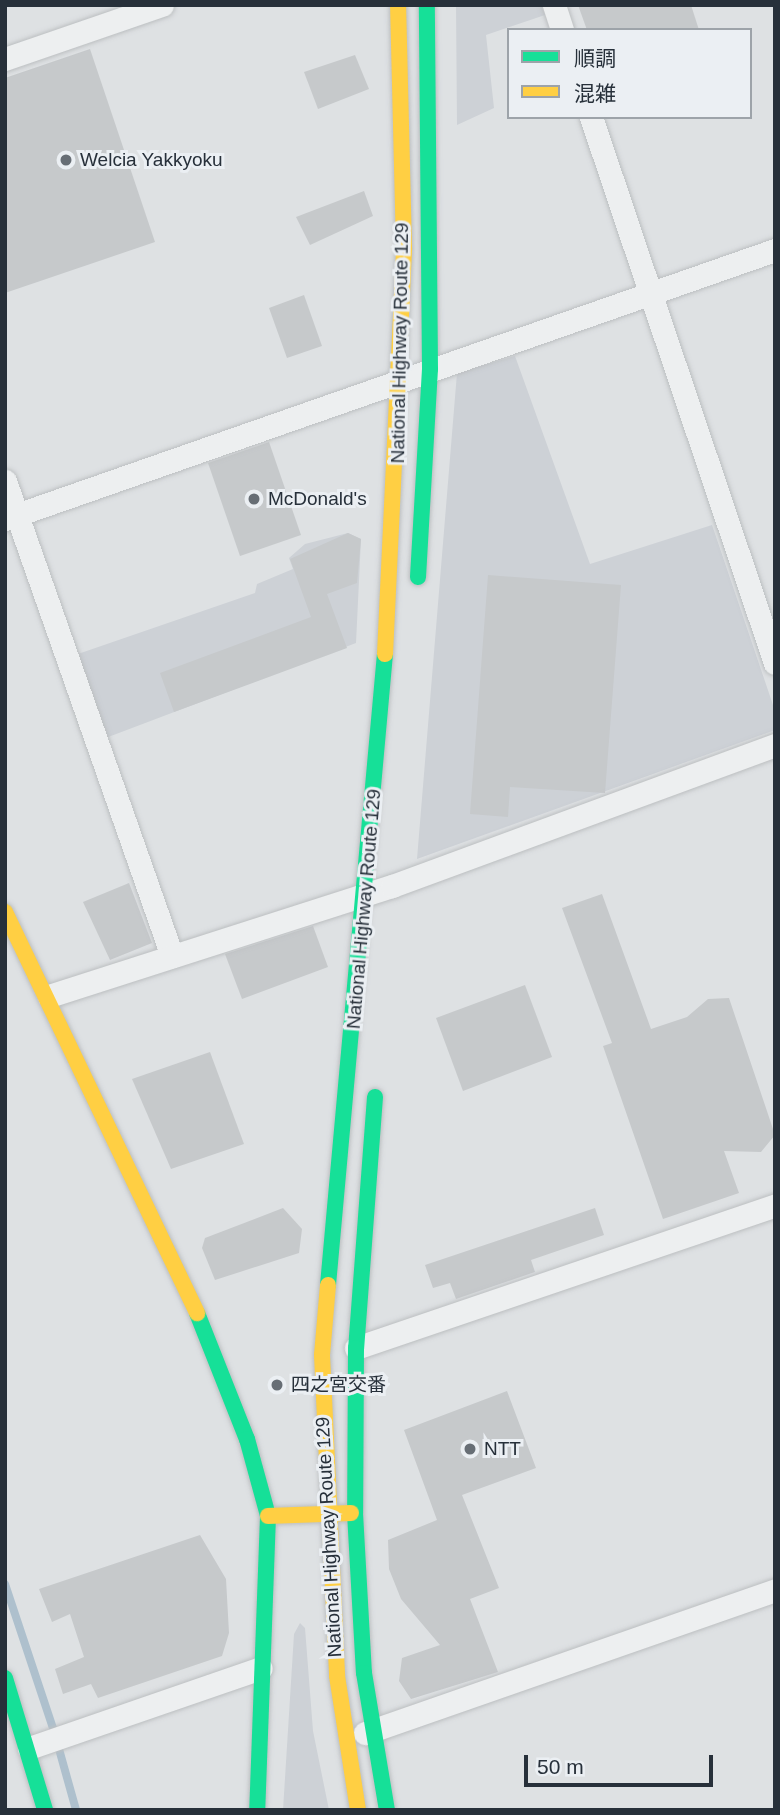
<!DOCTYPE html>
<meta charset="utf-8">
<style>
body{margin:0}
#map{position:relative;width:780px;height:1815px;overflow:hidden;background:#dee1e3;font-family:Helvetica,"Noto Sans JP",sans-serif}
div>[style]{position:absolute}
.built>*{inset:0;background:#cdd1d6}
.stream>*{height:8px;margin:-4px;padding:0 4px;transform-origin:4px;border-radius:4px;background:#aec0cd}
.building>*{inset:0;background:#c6c9cb}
.roads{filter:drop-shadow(0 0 2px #bcbfc1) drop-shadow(0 0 2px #bcbfc1)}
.street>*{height:23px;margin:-11.5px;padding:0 11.5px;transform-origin:11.5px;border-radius:11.5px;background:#edeff0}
.fast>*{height:16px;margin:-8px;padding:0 8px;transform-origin:8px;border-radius:8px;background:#16e098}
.slow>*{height:16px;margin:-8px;padding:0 8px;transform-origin:8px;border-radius:8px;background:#ffcf43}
.dots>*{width:19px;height:19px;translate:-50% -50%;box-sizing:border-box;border:4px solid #ebeff3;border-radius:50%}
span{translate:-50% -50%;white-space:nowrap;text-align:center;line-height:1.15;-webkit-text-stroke:6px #ebeff3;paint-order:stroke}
.poi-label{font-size:19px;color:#27303a}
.left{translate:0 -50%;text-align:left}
.street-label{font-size:19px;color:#27303a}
.frame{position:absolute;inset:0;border:7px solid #27303a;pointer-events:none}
.legend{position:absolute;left:507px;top:28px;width:245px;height:91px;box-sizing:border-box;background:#ebeff3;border:2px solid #9da3a9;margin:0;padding:9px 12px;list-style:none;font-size:21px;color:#27303a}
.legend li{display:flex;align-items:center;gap:14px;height:35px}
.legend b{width:35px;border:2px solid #9da3a9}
.scale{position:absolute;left:524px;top:1755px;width:189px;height:32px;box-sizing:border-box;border:4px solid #27303a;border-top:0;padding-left:9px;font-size:21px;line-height:24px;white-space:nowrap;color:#27303a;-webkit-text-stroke:5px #ebeff3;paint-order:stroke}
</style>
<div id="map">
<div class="built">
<div style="clip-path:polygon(456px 5px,541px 5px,545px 15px,486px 35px,494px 108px,457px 125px)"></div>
<div style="clip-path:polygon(515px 356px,590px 564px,712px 525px,775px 711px,775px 730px,417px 859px,457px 373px)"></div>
<div style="clip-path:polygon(348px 533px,361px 539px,356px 643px,103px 739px,75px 655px,255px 593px,257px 584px,293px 569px,289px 558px,305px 544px)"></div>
<div style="clip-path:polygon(300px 1623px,305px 1628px,313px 1731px,329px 1810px,283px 1810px,294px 1634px)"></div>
</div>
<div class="stream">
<div style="left:5px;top:1584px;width:155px;rotate:71.6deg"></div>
<div style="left:59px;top:1749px;width:63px;rotate:74.4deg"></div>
</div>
<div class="building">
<div style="clip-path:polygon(578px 5px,691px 5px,699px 30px,587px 30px)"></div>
<div style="clip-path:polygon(90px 49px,155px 242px,5px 293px,5px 78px)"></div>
<div style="clip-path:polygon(355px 55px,369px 89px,318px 109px,304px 72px)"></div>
<div style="clip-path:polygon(364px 191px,373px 216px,310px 245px,296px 217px)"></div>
<div style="clip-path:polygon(304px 295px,322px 346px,287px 358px,269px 308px)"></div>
<div style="clip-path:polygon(269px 442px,301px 535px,240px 556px,208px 463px)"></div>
<div style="clip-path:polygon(348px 533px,361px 539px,357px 583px,327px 594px,347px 648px,174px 712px,160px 673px,311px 617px,290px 559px)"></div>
<div style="clip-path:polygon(488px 575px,621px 585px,605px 793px,510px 787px,508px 817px,470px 814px)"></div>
<div style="clip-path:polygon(129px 883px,152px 943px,110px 960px,83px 902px)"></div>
<div style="clip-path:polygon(602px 894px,651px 1029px,687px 1017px,708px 999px,729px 998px,775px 1135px,761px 1152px,724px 1151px,739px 1193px,663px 1219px,603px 1046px,612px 1043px,562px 908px)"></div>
<div style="clip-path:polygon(313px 926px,328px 967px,242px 999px,225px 954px)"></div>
<div style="clip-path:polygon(525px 985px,552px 1057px,463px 1091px,436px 1018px)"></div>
<div style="clip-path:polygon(210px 1052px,244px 1144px,171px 1169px,132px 1079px)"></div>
<div style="clip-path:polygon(283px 1208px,302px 1229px,299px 1253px,215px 1280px,202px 1248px,205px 1238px)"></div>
<div style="clip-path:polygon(595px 1208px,604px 1235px,531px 1260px,535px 1272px,456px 1299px,450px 1283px,433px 1288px,425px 1265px)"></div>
<div style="clip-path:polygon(507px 1391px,536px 1468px,462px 1495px,499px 1588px,470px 1599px,498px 1672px,411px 1699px,399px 1681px,402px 1658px,440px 1645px,401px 1599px,389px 1569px,388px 1540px,437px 1520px,404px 1430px)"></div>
<div style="clip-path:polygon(200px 1535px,226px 1579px,229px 1633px,222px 1656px,98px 1698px,91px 1684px,63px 1694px,55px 1669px,84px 1657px,70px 1614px,52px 1622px,39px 1589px)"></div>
</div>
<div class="roads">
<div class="street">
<div style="left:554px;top:5px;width:26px;rotate:72deg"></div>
<div style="left:5px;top:59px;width:166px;rotate:-19deg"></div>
<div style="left:591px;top:117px;width:576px;rotate:71.38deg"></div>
<div style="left:5px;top:481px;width:504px;rotate:70.63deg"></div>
<div style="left:5px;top:519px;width:816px;rotate:-19.26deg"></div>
<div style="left:49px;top:996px;width:360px;rotate:-17.8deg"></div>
<div style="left:392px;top:886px;width:408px;rotate:-20.2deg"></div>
<div style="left:356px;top:1348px;width:443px;rotate:-18.8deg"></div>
<div style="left:365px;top:1733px;width:434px;rotate:-19.2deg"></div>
<div style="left:29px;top:1748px;width:245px;rotate:-19deg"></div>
</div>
<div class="fast">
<div style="left:418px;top:577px;width:208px;rotate:-86.7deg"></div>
<div style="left:430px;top:369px;width:364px;rotate:-90.5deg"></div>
<div style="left:375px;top:1097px;width:252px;rotate:94.3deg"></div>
<div style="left:356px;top:1348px;width:165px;rotate:90.3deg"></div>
<div style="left:355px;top:1513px;width:160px;rotate:86.8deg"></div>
<div style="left:364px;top:1673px;width:139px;rotate:80.5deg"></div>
<div style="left:328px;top:1285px;width:634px;rotate:-84.84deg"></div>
<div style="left:197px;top:1313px;width:136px;rotate:68.4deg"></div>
<div style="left:247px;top:1439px;width:80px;rotate:74.7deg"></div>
<div style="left:268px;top:1516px;width:294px;rotate:92.1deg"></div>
<div style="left:5px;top:1678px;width:138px;rotate:73.1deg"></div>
</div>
<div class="slow">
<div style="left:385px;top:654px;width:406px;rotate:-87.3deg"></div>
<div style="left:404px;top:248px;width:243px;rotate:-91.4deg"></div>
<div style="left:5px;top:912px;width:445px;rotate:64.4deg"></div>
<div style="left:328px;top:1285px;width:70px;rotate:94.9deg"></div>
<div style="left:322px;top:1355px;width:321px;rotate:87.3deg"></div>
<div style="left:337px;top:1676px;width:136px;rotate:81.1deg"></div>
<div style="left:268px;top:1516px;width:83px;rotate:-2.1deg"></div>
</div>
</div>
<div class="dots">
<div style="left:66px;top:160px;background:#676e75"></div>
<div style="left:254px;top:499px;background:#676e75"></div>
<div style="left:277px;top:1385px;background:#676e75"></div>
<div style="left:470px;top:1449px;background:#676e75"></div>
</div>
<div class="poi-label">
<span class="left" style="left:80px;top:160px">Welcia Yakkyoku</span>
<span class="left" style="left:268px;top:499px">McDonald's</span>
<span class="left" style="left:291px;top:1385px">四之宮交番</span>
<span class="left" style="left:484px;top:1449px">NTT</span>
</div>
<div class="street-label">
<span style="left:400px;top:343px;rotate:-89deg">National Highway Route 129</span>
<span style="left:364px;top:909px;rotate:-85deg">National Highway Route 129</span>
<span style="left:329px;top:1537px;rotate:-93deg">National Highway Route 129</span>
</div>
<div class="frame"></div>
<ul class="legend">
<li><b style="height:9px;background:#16e098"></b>順調</li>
<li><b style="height:9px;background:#ffcf43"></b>混雑</li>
</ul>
<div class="scale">50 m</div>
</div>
